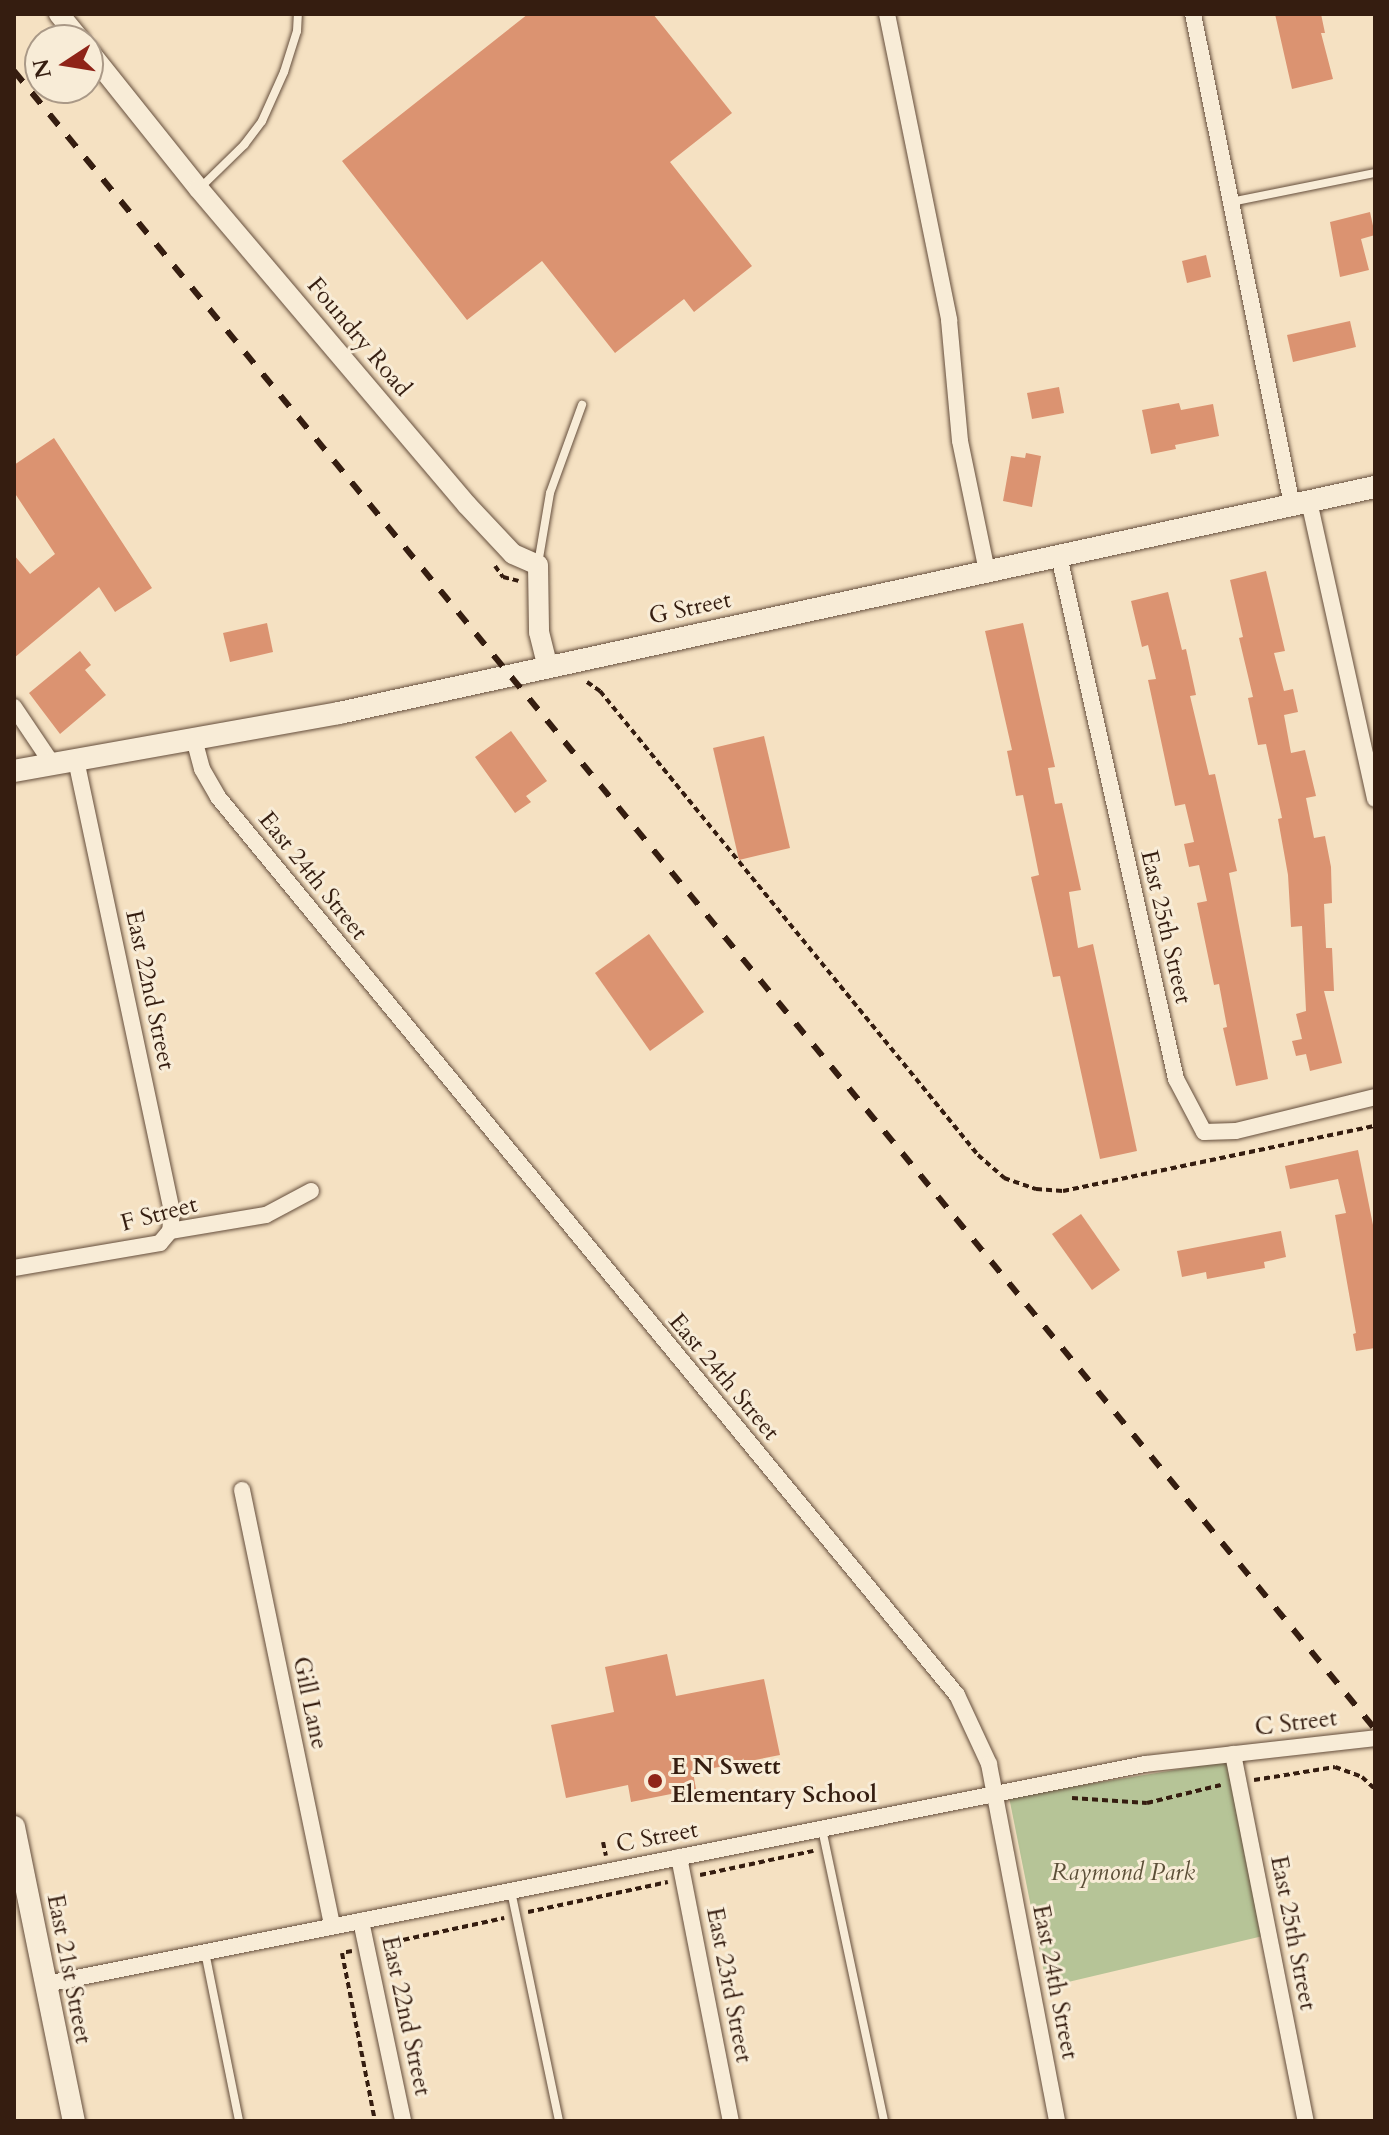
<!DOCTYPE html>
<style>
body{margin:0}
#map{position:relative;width:1389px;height:2135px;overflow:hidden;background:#f5e1c2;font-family:Cardo,serif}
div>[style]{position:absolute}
.green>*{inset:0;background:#b6c497}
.building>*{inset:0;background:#db9371}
.path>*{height:4px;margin-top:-2px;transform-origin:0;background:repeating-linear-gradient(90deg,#351d10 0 6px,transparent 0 10px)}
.roads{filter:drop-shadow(0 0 2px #654e3c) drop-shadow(0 0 2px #654e3c)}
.service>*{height:8px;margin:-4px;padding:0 4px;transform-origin:4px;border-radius:4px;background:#f8ecd7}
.minor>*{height:16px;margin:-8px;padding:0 8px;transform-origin:8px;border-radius:8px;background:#f8ecd7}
.tertiary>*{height:20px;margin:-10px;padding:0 10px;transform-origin:10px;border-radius:10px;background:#f8ecd7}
.secondary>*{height:22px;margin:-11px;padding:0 11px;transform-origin:11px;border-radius:11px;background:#f8ecd7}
.rail>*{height:6px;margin-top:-3px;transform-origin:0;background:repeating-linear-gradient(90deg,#351d10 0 14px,transparent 0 28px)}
.dots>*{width:22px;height:22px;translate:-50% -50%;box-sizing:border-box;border:4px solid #f8ecd7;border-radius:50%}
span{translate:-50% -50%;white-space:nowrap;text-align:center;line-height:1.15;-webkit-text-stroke:6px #f8ecd7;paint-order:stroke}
.street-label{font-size:24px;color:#351d10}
.poi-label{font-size:24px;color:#351d10;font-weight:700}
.left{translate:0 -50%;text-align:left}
.park-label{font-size:24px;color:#5c4f38;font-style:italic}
.frame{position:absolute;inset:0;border:16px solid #351d10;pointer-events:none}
.north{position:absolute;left:24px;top:24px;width:80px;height:80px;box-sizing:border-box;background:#f8ecd7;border:2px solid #aa9987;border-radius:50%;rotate:258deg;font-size:22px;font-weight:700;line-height:32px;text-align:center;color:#351d10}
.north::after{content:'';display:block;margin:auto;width:28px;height:36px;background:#8f2418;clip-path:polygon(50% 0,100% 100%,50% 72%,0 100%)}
</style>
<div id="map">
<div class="green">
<div style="clip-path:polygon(1230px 1761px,1263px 1936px,1047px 1987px,1009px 1797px)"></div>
</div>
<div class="building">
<div style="clip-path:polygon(528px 14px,653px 14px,732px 113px,670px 162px,752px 266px,694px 312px,684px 299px,615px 353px,542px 261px,467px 320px,342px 161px)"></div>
<div style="clip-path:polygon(1275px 14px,1321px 14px,1325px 33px,1321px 33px,1333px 79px,1292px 89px)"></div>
<div style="clip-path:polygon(1370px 212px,1375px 235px,1361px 239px,1369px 270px,1340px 277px,1330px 222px)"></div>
<div style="clip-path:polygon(1206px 255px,1211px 277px,1187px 283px,1182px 261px)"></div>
<div style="clip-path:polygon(1350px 321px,1356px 347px,1293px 362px,1287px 335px)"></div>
<div style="clip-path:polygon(1059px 387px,1064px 413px,1032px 419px,1027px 393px)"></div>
<div style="clip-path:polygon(1179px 403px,1181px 410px,1213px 404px,1219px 436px,1175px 445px,1176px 449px,1151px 454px,1142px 410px)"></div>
<div style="clip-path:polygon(54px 438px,152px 588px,115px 612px,99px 587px,14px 658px,14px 555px,30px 574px,55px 554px,14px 492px,14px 465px)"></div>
<div style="clip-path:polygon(1026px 453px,1041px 456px,1032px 507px,1003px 501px,1011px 456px,1025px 458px)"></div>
<div style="clip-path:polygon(1266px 571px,1285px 651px,1274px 653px,1284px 691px,1293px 689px,1298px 712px,1284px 715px,1291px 753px,1305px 750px,1316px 796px,1306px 798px,1314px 838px,1325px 836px,1331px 867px,1332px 903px,1324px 904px,1326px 948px,1332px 948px,1334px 991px,1324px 991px,1342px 1063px,1310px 1071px,1306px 1054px,1296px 1056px,1292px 1041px,1302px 1039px,1296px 1014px,1306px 1011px,1302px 926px,1291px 927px,1288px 875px,1278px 819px,1282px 818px,1266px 744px,1258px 745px,1248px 698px,1253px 697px,1239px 638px,1243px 637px,1230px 580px)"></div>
<div style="clip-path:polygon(1168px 592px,1182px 650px,1186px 649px,1196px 695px,1190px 696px,1209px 775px,1215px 774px,1237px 871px,1229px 873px,1268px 1079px,1236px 1086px,1223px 1028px,1227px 1027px,1219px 984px,1214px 985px,1197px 903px,1207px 901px,1199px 865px,1189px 867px,1184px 844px,1194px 842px,1185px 804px,1175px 806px,1148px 680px,1156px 679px,1148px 645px,1142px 647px,1131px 601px)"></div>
<div style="clip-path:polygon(267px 623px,273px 652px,230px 662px,223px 633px)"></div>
<div style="clip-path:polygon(1023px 623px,1055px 767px,1048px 768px,1055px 804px,1062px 803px,1081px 890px,1069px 892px,1078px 948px,1093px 944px,1137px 1151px,1100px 1159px,1060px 976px,1053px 977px,1042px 926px,1031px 877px,1039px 875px,1023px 795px,1016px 796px,1007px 751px,1012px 750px,985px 631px)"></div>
<div style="clip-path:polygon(80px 651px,91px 665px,85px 670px,106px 695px,60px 734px,29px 693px)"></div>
<div style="clip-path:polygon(511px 731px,547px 781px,526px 796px,531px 802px,515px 813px,475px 757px)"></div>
<div style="clip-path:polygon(764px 736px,790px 848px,739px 860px,713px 748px)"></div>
<div style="clip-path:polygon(649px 934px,704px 1012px,650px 1051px,595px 973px)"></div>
<div style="clip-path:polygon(1358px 1150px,1375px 1235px,1375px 1348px,1356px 1351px,1353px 1334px,1356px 1333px,1335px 1215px,1346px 1213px,1338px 1179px,1290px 1189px,1285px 1166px)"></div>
<div style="clip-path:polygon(1081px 1214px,1120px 1270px,1092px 1290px,1052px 1234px)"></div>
<div style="clip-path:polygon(1281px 1231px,1286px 1257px,1264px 1262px,1265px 1268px,1207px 1279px,1206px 1272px,1182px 1277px,1177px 1251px)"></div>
<div style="clip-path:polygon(667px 1654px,676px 1696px,764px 1679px,780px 1755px,693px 1772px,696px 1789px,631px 1802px,628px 1785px,566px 1798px,551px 1725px,614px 1712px,605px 1667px)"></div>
</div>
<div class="path">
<div style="left:495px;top:566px;width:14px;rotate:54deg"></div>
<div style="left:503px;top:577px;width:16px;rotate:14deg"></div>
<div style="left:587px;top:682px;width:16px;rotate:35deg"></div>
<div style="left:600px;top:691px;width:598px;rotate:50.83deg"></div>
<div style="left:978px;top:1155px;width:35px;rotate:41deg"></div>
<div style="left:1004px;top:1178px;width:34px;rotate:19deg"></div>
<div style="left:1036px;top:1189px;width:27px;rotate:4deg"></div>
<div style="left:1063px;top:1191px;width:319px;rotate:-11.8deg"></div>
<div style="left:1254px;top:1780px;width:82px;rotate:-9.1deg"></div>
<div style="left:1335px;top:1767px;width:29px;rotate:20deg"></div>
<div style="left:1362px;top:1777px;width:18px;rotate:43deg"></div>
<div style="left:1072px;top:1798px;width:75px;rotate:3.8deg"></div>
<div style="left:1147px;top:1803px;width:76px;rotate:-13.7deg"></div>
<div style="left:603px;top:1842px;width:14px;rotate:78deg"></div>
<div style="left:700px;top:1875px;width:116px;rotate:-12deg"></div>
<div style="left:528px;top:1912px;width:143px;rotate:-12.1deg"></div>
<div style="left:384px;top:1944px;width:123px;rotate:-12.2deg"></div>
<div style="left:352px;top:1951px;width:10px;rotate:169deg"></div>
<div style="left:342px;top:1953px;width:171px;rotate:78.9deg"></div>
</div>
<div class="roads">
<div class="service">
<div style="left:200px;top:188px;width:62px;rotate:-44.3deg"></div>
<div style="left:244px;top:145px;width:30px;rotate:-53deg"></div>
<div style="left:262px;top:121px;width:54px;rotate:-65.8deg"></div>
<div style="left:284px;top:72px;width:43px;rotate:-72.4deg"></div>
<div style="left:297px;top:31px;width:17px;rotate:-87deg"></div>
<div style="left:1231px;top:202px;width:147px;rotate:-11.4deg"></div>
<div style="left:538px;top:564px;width:72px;rotate:-80.4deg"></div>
<div style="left:550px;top:493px;width:94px;rotate:-70deg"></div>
<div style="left:822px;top:1829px;width:299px;rotate:78deg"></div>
<div style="left:511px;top:1891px;width:235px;rotate:78.2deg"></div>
<div style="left:205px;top:1952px;width:172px;rotate:78.6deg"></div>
</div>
<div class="minor">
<div style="left:887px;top:14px;width:312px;rotate:78.5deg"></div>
<div style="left:949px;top:320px;width:121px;rotate:84.8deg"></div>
<div style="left:960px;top:441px;width:133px;rotate:78.3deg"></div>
<div style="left:1193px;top:14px;width:501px;rotate:78.6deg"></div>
<div style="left:1309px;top:501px;width:305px;rotate:77.5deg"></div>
<div style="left:1059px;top:556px;width:536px;rotate:77.39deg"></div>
<div style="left:1176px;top:1079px;width:60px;rotate:62.2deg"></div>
<div style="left:1204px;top:1132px;width:32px;rotate:-2deg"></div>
<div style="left:1236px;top:1131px;width:143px;rotate:-13.7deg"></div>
<div style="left:14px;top:707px;width:70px;rotate:56.1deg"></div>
<div style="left:194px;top:739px;width:31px;rotate:75deg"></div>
<div style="left:202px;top:769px;width:32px;rotate:60deg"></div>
<div style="left:218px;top:797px;width:1163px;rotate:50.55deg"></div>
<div style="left:957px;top:1695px;width:76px;rotate:65.1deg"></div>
<div style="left:989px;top:1764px;width:363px;rotate:79.2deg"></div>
<div style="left:76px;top:760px;width:460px;rotate:78deg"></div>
<div style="left:172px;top:1210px;width:21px;rotate:95deg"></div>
<div style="left:14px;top:1268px;width:148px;rotate:-9.7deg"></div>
<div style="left:160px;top:1243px;width:16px;rotate:-50deg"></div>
<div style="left:170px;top:1231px;width:97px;rotate:-9.5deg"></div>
<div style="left:266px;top:1215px;width:51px;rotate:-28.1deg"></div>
<div style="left:242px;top:1490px;width:445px;rotate:78.3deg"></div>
<div style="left:1233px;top:1754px;width:374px;rotate:78.8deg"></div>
<div style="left:679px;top:1857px;width:269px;rotate:78.9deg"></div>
<div style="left:361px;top:1921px;width:204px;rotate:78.1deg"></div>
<div style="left:46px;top:1984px;width:1121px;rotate:-11.32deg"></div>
<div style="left:1145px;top:1764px;width:231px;rotate:-6.4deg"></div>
</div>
<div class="tertiary">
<div style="left:59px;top:14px;width:33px;rotate:51deg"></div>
<div style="left:88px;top:50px;width:178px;rotate:51.4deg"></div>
<div style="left:199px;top:189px;width:414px;rotate:49.7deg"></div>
<div style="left:467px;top:505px;width:67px;rotate:46.8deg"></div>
<div style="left:513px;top:554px;width:27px;rotate:24deg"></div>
<div style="left:538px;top:565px;width:67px;rotate:89.1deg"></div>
<div style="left:539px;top:632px;width:34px;rotate:76deg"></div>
</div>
<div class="secondary">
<div style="left:14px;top:771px;width:330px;rotate:-10.1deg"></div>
<div style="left:339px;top:713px;width:1060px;rotate:-12.31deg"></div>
<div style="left:14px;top:1827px;width:300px;rotate:78.5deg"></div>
</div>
</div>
<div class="rail">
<div style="left:14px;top:71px;width:2145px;rotate:50.62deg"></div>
</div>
<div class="dots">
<div style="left:655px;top:1781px;background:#8f2418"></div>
</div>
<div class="street-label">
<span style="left:359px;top:337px;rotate:50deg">Foundry Road</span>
<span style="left:690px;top:608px;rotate:-12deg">G Street</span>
<span style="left:313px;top:876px;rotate:51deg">East 24th Street</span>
<span style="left:1166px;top:927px;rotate:77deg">East 25th Street</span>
<span style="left:150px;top:990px;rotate:78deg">East 22nd Street</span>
<span style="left:159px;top:1214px;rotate:-15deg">F Street</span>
<span style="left:724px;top:1377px;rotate:50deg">East 24th Street</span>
<span style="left:310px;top:1703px;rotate:78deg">Gill Lane</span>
<span style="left:1296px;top:1723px;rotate:-7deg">C Street</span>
<span style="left:657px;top:1837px;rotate:-11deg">C Street</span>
<span style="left:1293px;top:1933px;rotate:79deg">East 25th Street</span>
<span style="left:69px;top:1969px;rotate:79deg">East 21st Street</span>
<span style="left:1055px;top:1982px;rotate:79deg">East 24th Street</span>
<span style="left:729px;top:1985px;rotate:79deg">East 23rd Street</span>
<span style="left:406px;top:2016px;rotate:78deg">East 22nd Street</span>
</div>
<div class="poi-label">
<span class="left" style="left:671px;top:1781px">E N Swett<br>Elementary School</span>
</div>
<div class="park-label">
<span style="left:1123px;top:1873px">Raymond Park</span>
</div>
<div class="frame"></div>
<div class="north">N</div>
</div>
